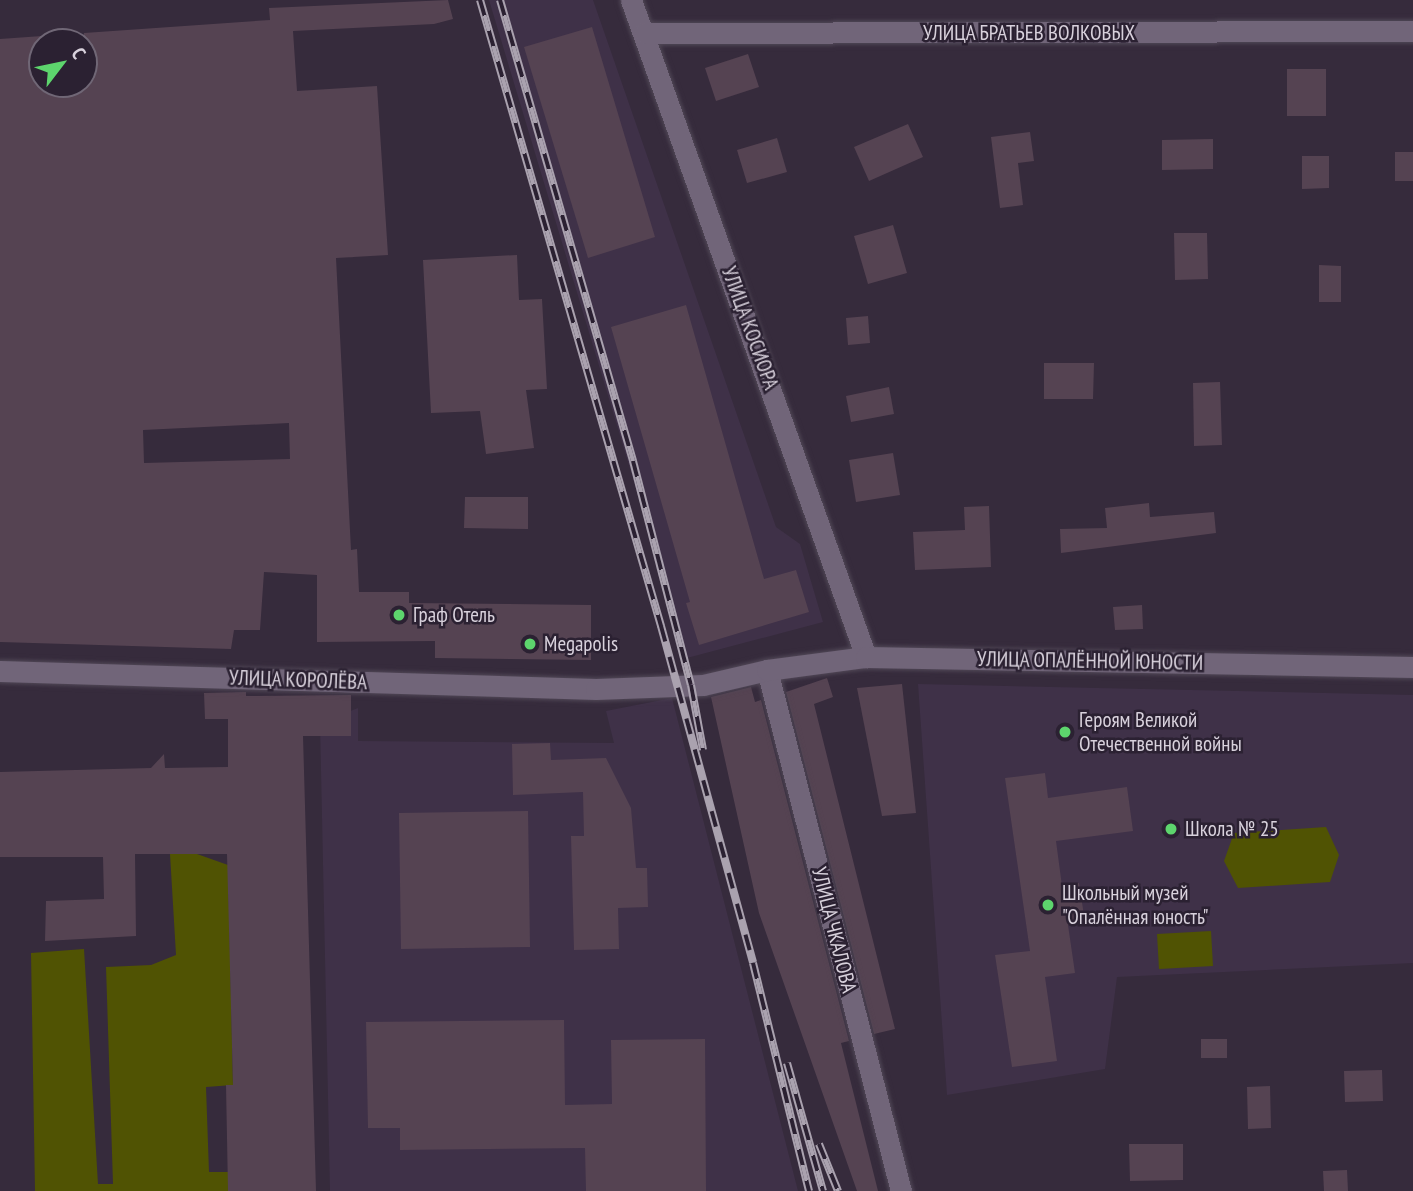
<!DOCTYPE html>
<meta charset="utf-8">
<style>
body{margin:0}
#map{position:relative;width:1413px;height:1191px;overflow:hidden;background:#362b3c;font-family:"PT Sans Narrow",sans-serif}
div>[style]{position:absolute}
.built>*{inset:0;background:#3f3148}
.green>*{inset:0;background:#505303}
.building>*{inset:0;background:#554352}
.roads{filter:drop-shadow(0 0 2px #514857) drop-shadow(0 0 2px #514857)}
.minor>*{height:21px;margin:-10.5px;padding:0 10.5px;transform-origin:10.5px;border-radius:10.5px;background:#716579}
.rail>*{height:8px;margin-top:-4px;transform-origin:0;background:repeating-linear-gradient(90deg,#2b2132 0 16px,#aaa2af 0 32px);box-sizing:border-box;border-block:2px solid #aaa2af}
.dots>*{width:19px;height:19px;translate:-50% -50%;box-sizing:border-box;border:4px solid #2b2132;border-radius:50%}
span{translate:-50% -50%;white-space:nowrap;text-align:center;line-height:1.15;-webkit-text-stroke:5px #2b2132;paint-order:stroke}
.street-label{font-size:21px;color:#d8d1dc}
.poi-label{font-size:21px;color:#d8d1dc}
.left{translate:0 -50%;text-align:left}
.north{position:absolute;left:28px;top:28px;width:70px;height:70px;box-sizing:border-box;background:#2b2132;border:2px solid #706776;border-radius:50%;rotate:58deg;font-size:19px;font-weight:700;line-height:28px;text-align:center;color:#d8d1dc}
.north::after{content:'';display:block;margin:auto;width:24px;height:32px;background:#5dd56d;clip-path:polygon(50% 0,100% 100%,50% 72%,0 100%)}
</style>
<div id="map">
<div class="built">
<div style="clip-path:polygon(489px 0,593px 0,776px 527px,800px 544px,823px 622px,687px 658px)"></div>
<div style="clip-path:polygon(918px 684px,1413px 695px,1413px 963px,1117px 977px,1105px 1069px,947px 1095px)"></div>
<div style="clip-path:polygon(672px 698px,798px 1191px,330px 1191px,320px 723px,358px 708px,358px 741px,614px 743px,606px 711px)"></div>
</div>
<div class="green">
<div style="clip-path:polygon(1326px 827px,1339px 855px,1330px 882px,1238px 888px,1224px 861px,1234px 833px)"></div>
<div style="clip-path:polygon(170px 854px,197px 854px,228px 865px,233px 1085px,206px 1087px,209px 1172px,228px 1172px,228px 1191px,35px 1191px,31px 953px,84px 949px,98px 1184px,113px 1184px,106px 967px,151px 965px,176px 955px)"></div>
<div style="clip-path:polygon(1211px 931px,1213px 966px,1159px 969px,1157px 934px)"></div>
</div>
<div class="building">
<div style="clip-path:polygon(evenodd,448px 0,453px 19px,434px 24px,293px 31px,297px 91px,377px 86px,388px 255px,336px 258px,351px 550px,357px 549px,359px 592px,409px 592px,409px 603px,591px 605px,591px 660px,435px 658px,435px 641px,317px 642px,317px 575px,264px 572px,260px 630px,234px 630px,231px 649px,0 642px,0 39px,42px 36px,42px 88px,84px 86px,84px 33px,270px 20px,269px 8px,448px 0,289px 423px,290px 459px,144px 463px,143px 430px,289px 423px)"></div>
<div style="clip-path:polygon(592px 27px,655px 237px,588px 258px,524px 47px)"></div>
<div style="clip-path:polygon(748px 54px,759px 87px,716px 101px,705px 68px)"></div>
<div style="clip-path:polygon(1287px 69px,1326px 69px,1326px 116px,1287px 116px)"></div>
<div style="clip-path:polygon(908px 124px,923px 157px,869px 181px,854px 147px)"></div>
<div style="clip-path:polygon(1030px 132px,1034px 161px,1018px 163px,1023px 205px,1000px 208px,991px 137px)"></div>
<div style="clip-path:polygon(777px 138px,787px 172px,747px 183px,737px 150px)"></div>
<div style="clip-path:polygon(1213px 139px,1213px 169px,1162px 170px,1162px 140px)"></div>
<div style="clip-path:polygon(1395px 152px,1413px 152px,1413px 181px,1395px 181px)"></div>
<div style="clip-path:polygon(1302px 156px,1329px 156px,1329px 188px,1302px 189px)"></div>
<div style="clip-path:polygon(893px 225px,907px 273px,868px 284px,854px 236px)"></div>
<div style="clip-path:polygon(1174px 233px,1207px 233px,1208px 279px,1175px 280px)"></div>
<div style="clip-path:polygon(517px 255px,519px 300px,542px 299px,547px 389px,526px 390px,534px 448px,486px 454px,480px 411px,431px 413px,423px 260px)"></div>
<div style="clip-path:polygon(1319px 265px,1341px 266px,1341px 302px,1319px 302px)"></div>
<div style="clip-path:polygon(686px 305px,764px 579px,796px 570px,809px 612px,699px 645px,686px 603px,690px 602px,611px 327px)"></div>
<div style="clip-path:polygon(868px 316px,870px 343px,848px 345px,846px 318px)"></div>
<div style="clip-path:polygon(1044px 363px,1094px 363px,1093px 399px,1044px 399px)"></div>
<div style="clip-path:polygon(1220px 382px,1222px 445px,1194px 446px,1193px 383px)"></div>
<div style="clip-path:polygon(889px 387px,894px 414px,851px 422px,846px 396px)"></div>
<div style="clip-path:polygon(893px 453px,900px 495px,856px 502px,849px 460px)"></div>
<div style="clip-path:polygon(465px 497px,528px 497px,528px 529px,464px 528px)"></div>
<div style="clip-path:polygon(1149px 503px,1150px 517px,1214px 512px,1216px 533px,1061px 553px,1060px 529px,1107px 528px,1105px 508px)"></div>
<div style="clip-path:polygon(989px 506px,991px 567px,915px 570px,913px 532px,965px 530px,964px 507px)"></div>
<div style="clip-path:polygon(1142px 605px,1143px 629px,1115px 630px,1113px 607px)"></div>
<div style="clip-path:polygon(827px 678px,833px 697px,814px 704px,895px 1029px,874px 1034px,786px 692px)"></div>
<div style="clip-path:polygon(902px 684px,916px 813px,882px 816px,857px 688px)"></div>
<div style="clip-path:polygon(751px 687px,755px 702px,761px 700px,849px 1041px,841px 1043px,878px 1191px,857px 1191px,759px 913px,711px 697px)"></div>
<div style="clip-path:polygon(246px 692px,246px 696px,351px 695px,351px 736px,303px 736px,316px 1191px,228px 1191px,226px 1085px,233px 1085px,227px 854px,135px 854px,136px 936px,45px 941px,46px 901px,104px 899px,103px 857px,0 857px,0 772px,151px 768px,164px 754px,165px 768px,228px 767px,228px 719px,205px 719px,204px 693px)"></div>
<div style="clip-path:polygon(550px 743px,551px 760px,606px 758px,631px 808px,636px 868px,647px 868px,648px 907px,618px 908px,619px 949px,574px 950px,571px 836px,584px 836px,583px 792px,513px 795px,512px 744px)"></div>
<div style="clip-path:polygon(1045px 773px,1048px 798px,1127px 787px,1133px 831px,1056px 841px,1062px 886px,1079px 883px,1085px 922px,1068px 925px,1075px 973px,1045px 977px,1057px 1061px,1012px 1067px,995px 955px,1030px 951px,1005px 778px)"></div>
<div style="clip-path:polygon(528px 811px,530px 947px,401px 949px,399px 813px)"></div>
<div style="clip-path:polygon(564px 1020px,565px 1105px,612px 1104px,611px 1040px,705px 1039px,706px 1191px,586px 1191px,585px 1148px,400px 1150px,400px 1128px,368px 1128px,366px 1022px)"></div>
<div style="clip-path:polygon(1201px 1039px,1227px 1039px,1227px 1058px,1201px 1058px)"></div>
<div style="clip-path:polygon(1382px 1070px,1383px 1101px,1345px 1102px,1344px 1071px)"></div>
<div style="clip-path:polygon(1270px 1086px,1271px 1128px,1248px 1129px,1247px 1087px)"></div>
<div style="clip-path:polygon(1129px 1144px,1183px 1144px,1183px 1180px,1130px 1181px)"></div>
<div style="clip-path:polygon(1347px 1170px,1348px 1191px,1324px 1191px,1323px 1171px)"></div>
</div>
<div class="roads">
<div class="minor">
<div style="left:631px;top:0;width:698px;rotate:70.32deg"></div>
<div style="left:645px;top:33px;width:768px;rotate:-0.15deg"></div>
<div style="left:767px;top:670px;width:538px;rotate:75.58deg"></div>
<div style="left:0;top:671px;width:596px;rotate:1.73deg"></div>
<div style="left:596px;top:689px;width:107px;rotate:-2.1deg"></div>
<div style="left:703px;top:685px;width:66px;rotate:-13.2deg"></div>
<div style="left:767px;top:670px;width:100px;rotate:-7.5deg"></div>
<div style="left:866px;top:657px;width:547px;rotate:1.05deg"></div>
</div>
</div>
<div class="rail">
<div style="left:480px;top:0;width:652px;rotate:73.87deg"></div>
<div style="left:661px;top:626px;width:349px;rotate:74.7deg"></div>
<div style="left:753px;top:963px;width:235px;rotate:76.2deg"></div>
<div style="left:500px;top:0;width:480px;rotate:73.9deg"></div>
<div style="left:633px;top:461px;width:231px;rotate:75.5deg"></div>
<div style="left:691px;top:685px;width:66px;rotate:79.5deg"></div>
<div style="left:787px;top:1063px;width:133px;rotate:74.3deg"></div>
<div style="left:819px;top:1144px;width:51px;rotate:68deg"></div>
</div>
<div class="dots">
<div style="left:399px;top:615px;background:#5dd56d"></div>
<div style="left:530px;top:644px;background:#5dd56d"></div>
<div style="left:1065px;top:732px;background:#5dd56d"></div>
<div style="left:1171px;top:829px;background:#5dd56d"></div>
<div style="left:1048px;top:905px;background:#5dd56d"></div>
</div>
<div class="street-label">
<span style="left:1029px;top:33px">УЛИЦА БРАТЬЕВ ВОЛКОВЫХ</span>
<span style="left:750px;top:328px;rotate:70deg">УЛИЦА КОСИОРА</span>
<span style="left:1090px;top:661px;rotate:1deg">УЛИЦА ОПАЛЁННОЙ ЮНОСТИ</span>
<span style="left:298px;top:680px;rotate:2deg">УЛИЦА КОРОЛЁВА</span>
<span style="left:834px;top:930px;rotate:76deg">УЛИЦА ЧКАЛОВА</span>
</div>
<div class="poi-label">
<span class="left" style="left:413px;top:615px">Граф Отель</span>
<span class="left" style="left:544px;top:644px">Megapolis</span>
<span class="left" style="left:1079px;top:732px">Героям Великой<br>Отечественной войны</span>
<span class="left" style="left:1185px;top:829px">Школа № 25</span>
<span class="left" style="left:1062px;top:905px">Школьный музей<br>"Опалённая юность"</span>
</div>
<div class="north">С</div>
</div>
